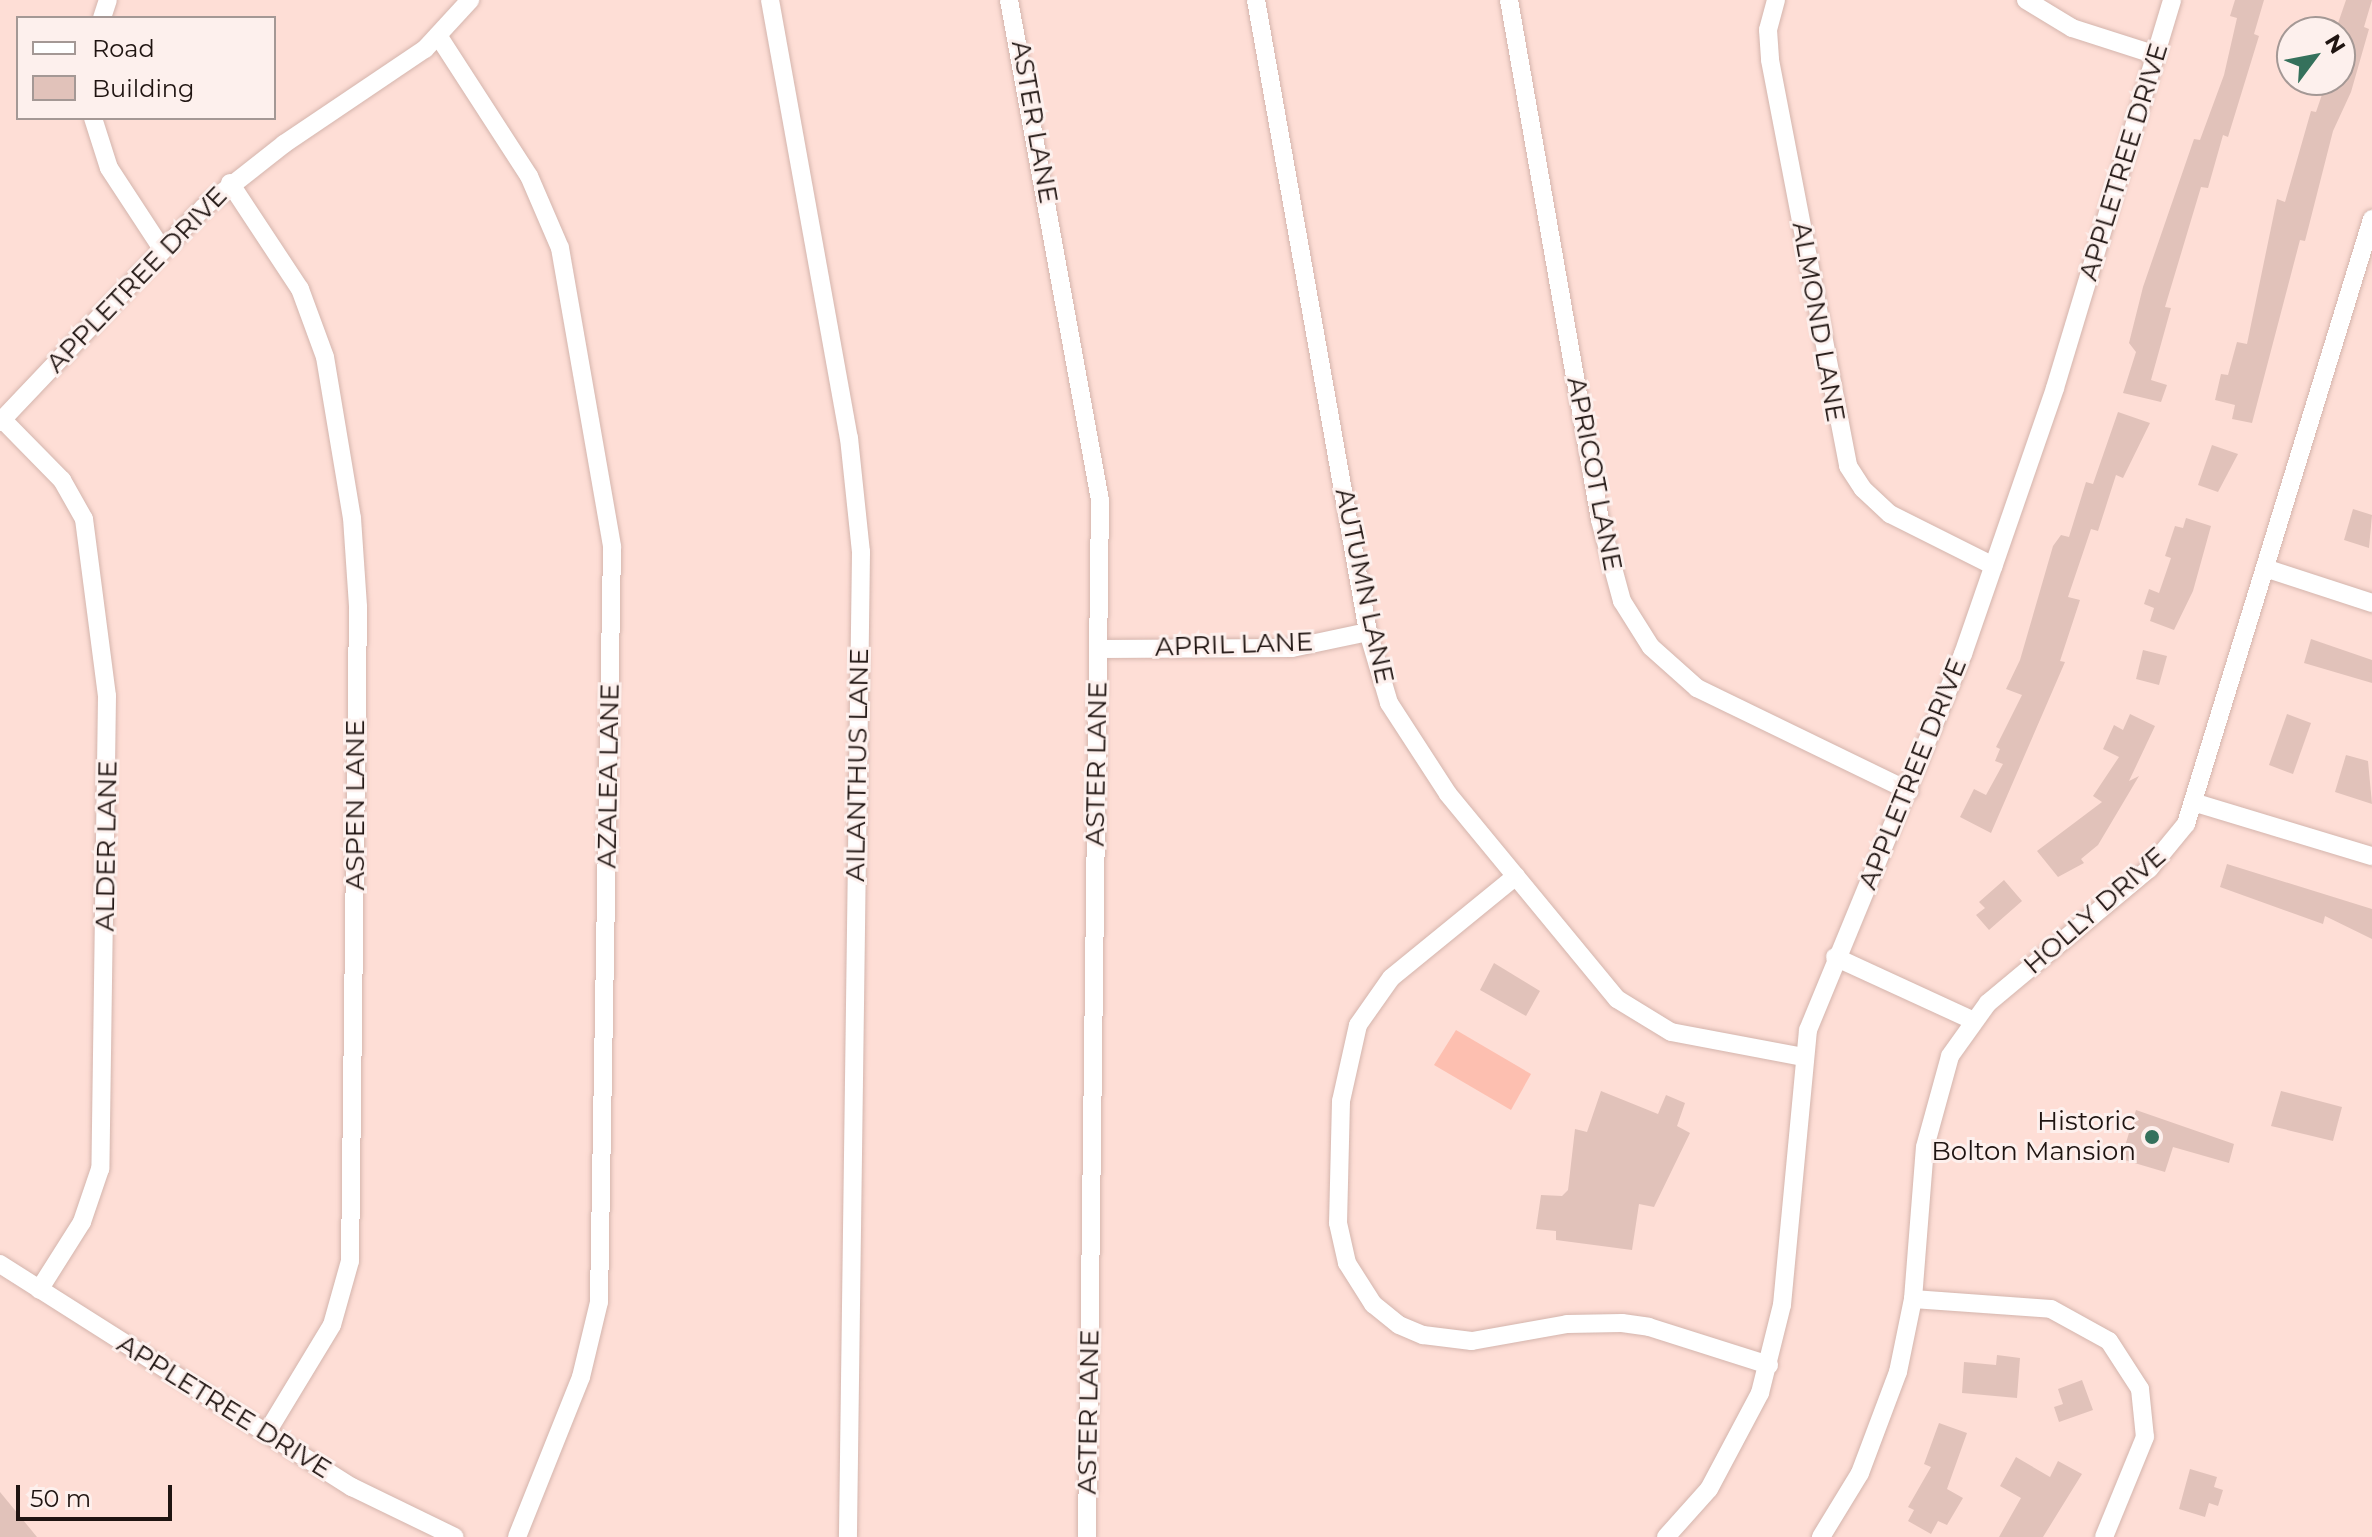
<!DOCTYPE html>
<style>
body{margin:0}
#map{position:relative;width:2372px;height:1537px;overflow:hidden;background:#feded6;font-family:Montserrat,sans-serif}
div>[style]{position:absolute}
.green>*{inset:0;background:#fdbfb0}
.building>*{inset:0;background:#e1c2ba}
.roads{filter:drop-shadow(0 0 2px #d4b5ad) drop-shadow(0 0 2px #d4b5ad)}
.street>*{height:18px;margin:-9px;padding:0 9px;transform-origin:9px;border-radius:9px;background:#fff}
.dots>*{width:22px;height:22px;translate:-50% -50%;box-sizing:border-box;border:4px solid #fdf0ed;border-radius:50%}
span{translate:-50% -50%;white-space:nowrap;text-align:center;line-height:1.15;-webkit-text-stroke:6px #fdf0ed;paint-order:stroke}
.street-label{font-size:26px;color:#1f1411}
.poi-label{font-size:26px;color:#1f1411}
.right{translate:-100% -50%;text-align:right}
.legend{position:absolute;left:16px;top:16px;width:260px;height:104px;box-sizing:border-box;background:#fdf0ed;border:2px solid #a49895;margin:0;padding:10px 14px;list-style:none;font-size:24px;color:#1f1411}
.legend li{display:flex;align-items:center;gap:16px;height:40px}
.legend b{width:40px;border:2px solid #a49895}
.north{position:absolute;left:2276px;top:16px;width:80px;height:80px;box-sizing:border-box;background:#fdf0ed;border:2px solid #a49895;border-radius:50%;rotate:58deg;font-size:22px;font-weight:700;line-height:32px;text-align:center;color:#1f1411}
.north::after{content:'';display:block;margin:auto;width:28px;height:36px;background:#35715c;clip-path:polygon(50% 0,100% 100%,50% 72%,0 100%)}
.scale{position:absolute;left:16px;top:1485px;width:156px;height:36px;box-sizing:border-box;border:4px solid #1f1411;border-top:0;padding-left:10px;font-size:24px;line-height:28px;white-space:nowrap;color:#1f1411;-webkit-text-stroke:6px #fdf0ed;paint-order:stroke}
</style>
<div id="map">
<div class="green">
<div style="clip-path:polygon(1456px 1030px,1531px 1074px,1511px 1110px,1434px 1065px)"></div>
</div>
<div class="building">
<div style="clip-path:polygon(2235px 0,2264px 0,2254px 34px,2259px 36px,2228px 137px,2223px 135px,2208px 188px,2201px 187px,2165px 307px,2171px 308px,2151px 380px,2167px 385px,2161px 402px,2123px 393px,2136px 352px,2129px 343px,2143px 287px,2194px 139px,2200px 140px,2224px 75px,2237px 18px,2230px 16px)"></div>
<div style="clip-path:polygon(2346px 0,2372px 0,2364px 27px,2369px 29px,2351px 92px,2333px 131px,2305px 241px,2300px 240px,2252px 423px,2232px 419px,2235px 405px,2215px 400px,2221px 374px,2228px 375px,2237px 342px,2247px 344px,2277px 199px,2285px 202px,2311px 111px,2316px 112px,2326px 83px,2340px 88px,2340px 32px,2335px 32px)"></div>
<div style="clip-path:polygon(2118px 412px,2150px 423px,2123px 478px,2116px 475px,2098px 531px,2091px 529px,2068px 597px,2080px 600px,2060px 661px,2065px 662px,1991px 833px,1960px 817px,1974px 789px,1986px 795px,2003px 764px,1995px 761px,2000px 749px,1996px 747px,2022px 695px,2006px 689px,2020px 660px,2053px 546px,2061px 535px,2069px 537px,2086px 482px,2093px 484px)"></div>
<div style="clip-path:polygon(2212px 445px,2238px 454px,2218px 492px,2198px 485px)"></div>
<div style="clip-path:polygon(2353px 509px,2372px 515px,2369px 548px,2344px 540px)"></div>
<div style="clip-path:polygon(2186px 518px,2211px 526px,2193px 591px,2174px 630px,2150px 621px,2154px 608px,2144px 604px,2149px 589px,2159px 593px,2171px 558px,2165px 556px,2175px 526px,2183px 528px)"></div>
<div style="clip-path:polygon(2311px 639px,2372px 660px,2372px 683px,2304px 663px)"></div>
<div style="clip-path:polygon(2143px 650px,2167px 656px,2159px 685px,2136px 679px)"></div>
<div style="clip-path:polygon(2130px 714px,2155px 726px,2129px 781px,2139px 776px,2098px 845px,2081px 859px,2084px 863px,2058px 877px,2037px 851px,2102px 802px,2093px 796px,2119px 757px,2103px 749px,2114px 725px,2123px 730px)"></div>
<div style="clip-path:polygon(2287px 714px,2311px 723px,2293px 774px,2269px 765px)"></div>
<div style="clip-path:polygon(2346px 755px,2368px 761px,2372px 804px,2335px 792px)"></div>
<div style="clip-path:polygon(2227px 864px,2372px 909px,2372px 939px,2325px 916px,2323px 924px,2220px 887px)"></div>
<div style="clip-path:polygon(2004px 880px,2022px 901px,1989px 930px,1976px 915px,1985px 908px,1979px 902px)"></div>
<div style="clip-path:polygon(1494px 963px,1540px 991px,1526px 1016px,1480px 990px)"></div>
<div style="clip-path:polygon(1601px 1091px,1658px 1114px,1666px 1095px,1685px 1103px,1677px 1126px,1690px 1133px,1654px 1207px,1639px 1204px,1632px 1250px,1556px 1240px,1556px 1231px,1536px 1229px,1541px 1195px,1562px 1196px,1568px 1190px,1575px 1129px,1587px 1132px)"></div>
<div style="clip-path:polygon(2281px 1091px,2342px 1107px,2333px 1141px,2271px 1126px)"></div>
<div style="clip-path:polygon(2136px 1110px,2234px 1144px,2229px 1163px,2173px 1147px,2165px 1172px,2121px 1159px)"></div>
<div style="clip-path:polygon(1997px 1355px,2020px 1358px,2017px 1398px,1962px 1393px,1964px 1362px,1996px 1365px)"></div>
<div style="clip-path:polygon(2082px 1380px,2093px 1410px,2059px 1422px,2054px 1407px,2063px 1404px,2058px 1389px)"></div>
<div style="clip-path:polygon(1939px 1423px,1967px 1433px,1947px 1489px,1963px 1498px,1947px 1525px,1938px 1521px,1931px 1534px,1908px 1521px,1914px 1510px,1908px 1507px,1931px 1467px,1924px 1464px)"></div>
<div style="clip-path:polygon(2016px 1457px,2050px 1477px,2058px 1461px,2082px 1474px,2043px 1537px,1999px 1537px,2021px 1498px,2000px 1486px)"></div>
<div style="clip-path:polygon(2190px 1469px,2217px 1477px,2214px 1487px,2223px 1490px,2218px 1506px,2209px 1503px,2205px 1517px,2179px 1509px)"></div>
<div style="clip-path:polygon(0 1492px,37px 1537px,0 1537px)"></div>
</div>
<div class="roads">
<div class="street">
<div style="left:770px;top:0;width:445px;rotate:79.8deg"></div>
<div style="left:849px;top:438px;width:115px;rotate:84deg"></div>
<div style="left:861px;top:552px;width:985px;rotate:90.76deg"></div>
<div style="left:1009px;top:0;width:508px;rotate:79.69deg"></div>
<div style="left:1100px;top:500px;width:1037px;rotate:90.72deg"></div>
<div style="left:1256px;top:0;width:642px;rotate:79.95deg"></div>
<div style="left:1368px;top:632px;width:74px;rotate:73.5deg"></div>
<div style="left:1389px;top:703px;width:108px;rotate:57deg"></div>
<div style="left:1448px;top:794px;width:266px;rotate:50.5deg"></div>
<div style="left:1617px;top:999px;width:63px;rotate:31.4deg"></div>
<div style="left:1671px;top:1032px;width:134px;rotate:10.7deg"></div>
<div style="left:1509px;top:0;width:528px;rotate:80.07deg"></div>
<div style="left:1600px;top:520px;width:84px;rotate:74.8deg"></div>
<div style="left:1622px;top:601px;width:54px;rotate:57.8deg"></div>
<div style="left:1651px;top:647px;width:62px;rotate:41.7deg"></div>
<div style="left:1697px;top:688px;width:236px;rotate:25.9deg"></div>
<div style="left:1776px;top:0;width:31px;rotate:105deg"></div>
<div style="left:1768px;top:30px;width:30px;rotate:86deg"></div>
<div style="left:1770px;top:60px;width:413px;rotate:79.1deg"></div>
<div style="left:1848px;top:466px;width:27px;rotate:57deg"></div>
<div style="left:1863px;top:489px;width:37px;rotate:43deg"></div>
<div style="left:1890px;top:514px;width:116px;rotate:26.6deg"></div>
<div style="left:2026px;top:0;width:54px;rotate:31.3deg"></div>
<div style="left:2072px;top:28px;width:88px;rotate:17.8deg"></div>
<div style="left:102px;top:18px;width:19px;rotate:-72deg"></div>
<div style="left:439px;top:37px;width:166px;rotate:57.1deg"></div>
<div style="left:529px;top:176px;width:78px;rotate:66.7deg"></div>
<div style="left:560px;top:248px;width:303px;rotate:80.1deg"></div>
<div style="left:612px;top:547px;width:755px;rotate:90.99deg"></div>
<div style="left:599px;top:1302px;width:77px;rotate:103.5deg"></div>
<div style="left:581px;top:1377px;width:172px;rotate:111.8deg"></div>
<div style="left:93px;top:118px;width:52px;rotate:72.3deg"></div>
<div style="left:109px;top:168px;width:97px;rotate:56.8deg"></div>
<div style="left:230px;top:183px;width:127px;rotate:56.6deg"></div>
<div style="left:300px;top:289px;width:72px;rotate:69.8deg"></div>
<div style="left:325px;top:357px;width:163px;rotate:80.5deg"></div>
<div style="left:352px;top:518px;width:89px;rotate:86.1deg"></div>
<div style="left:358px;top:607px;width:654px;rotate:90.7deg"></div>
<div style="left:350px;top:1261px;width:66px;rotate:105.7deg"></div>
<div style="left:332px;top:1325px;width:127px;rotate:121.2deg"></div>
<div style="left:2px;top:419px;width:86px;rotate:45.5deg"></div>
<div style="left:62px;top:480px;width:45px;rotate:60.6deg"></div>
<div style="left:84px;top:519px;width:178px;rotate:82.6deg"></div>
<div style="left:107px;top:696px;width:473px;rotate:90.8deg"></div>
<div style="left:100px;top:1169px;width:56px;rotate:108.8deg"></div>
<div style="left:82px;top:1222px;width:80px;rotate:122.3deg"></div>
<div style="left:0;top:422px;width:296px;rotate:-46.5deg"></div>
<div style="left:204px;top:207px;width:102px;rotate:-38.2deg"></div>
<div style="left:284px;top:144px;width:170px;rotate:-34deg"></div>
<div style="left:425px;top:49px;width:67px;rotate:-47.4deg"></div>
<div style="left:2265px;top:568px;width:113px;rotate:18.1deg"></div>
<div style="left:1099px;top:649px;width:193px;rotate:-0.3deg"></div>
<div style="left:1292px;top:648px;width:78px;rotate:-11.9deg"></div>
<div style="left:2196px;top:803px;width:184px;rotate:16.8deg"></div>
<div style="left:1516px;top:876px;width:161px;rotate:140.8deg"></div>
<div style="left:1391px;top:978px;width:57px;rotate:125.1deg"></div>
<div style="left:1358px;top:1025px;width:78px;rotate:102.6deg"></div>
<div style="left:1341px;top:1101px;width:122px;rotate:91.4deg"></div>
<div style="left:1338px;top:1223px;width:41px;rotate:77.3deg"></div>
<div style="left:1347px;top:1263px;width:49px;rotate:57.6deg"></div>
<div style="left:1373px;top:1304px;width:33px;rotate:39deg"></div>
<div style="left:1399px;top:1325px;width:26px;rotate:23deg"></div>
<div style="left:1423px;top:1335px;width:49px;rotate:7deg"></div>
<div style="left:1472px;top:1341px;width:97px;rotate:-10.1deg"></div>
<div style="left:1567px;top:1324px;width:55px;rotate:-1deg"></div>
<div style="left:1622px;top:1323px;width:27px;rotate:8deg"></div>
<div style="left:1649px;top:1327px;width:126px;rotate:17.6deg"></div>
<div style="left:1835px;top:957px;width:151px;rotate:24.7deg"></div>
<div style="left:0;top:1264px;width:417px;rotate:32.4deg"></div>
<div style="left:352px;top:1487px;width:114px;rotate:25.9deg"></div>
<div style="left:1913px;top:1299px;width:138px;rotate:4.1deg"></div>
<div style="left:2051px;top:1309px;width:66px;rotate:28.9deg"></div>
<div style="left:2109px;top:1341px;width:57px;rotate:57.1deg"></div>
<div style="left:2140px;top:1389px;width:48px;rotate:84.1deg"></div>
<div style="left:2145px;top:1437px;width:108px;rotate:112.3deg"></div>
<div style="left:1666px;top:1537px;width:64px;rotate:-48.1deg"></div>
<div style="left:1709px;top:1489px;width:109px;rotate:-62deg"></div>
<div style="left:1760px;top:1393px;width:91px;rotate:-76deg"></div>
<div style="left:1782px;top:1305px;width:276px;rotate:-84.6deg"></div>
<div style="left:1808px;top:1030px;width:407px;rotate:-67.6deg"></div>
<div style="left:1963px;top:654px;width:281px;rotate:-70.9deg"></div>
<div style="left:2055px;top:388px;width:405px;rotate:-73.2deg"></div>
<div style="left:1821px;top:1537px;width:75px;rotate:-58.6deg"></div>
<div style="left:1860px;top:1473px;width:108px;rotate:-69.4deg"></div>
<div style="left:1898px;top:1372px;width:75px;rotate:-78.4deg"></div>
<div style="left:1913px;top:1299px;width:152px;rotate:-85.5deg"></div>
<div style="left:1925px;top:1147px;width:94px;rotate:-74.6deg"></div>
<div style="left:1950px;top:1056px;width:65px;rotate:-54.4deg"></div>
<div style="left:1988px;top:1003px;width:209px;rotate:-39.8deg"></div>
<div style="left:2149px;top:869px;width:58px;rotate:-50.6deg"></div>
<div style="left:2186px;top:824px;width:633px;rotate:-72.91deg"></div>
</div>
</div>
<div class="dots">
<div style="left:2152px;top:1137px;background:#35715c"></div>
</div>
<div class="street-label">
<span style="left:1034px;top:122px;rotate:80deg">ASTER LANE</span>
<span style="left:2124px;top:162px;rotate:-73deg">APPLETREE DRIVE</span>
<span style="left:137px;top:280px;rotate:-46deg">APPLETREE DRIVE</span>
<span style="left:1818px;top:322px;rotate:80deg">ALMOND LANE</span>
<span style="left:1594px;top:474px;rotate:79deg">APRICOT LANE</span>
<span style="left:1364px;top:586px;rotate:78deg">AUTUMN LANE</span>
<span style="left:1234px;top:645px;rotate:-2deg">APRIL LANE</span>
<span style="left:1097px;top:764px;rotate:-89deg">ASTER LANE</span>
<span style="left:858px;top:765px;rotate:-89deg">AILANTHUS LANE</span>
<span style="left:1913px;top:774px;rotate:-68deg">APPLETREE DRIVE</span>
<span style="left:609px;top:776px;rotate:-89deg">AZALEA LANE</span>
<span style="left:356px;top:805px;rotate:-90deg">ASPEN LANE</span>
<span style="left:107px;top:846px;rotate:-89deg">ALDER LANE</span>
<span style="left:2095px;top:911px;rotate:-41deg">HOLLY DRIVE</span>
<span style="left:224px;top:1407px;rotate:32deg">APPLETREE DRIVE</span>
<span style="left:1089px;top:1412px;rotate:-89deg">ASTER LANE</span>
</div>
<div class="poi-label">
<span class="right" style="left:2136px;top:1137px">Historic<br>Bolton Mansion</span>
</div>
<ul class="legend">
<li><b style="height:10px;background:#fff"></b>Road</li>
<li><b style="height:22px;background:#e1c2ba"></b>Building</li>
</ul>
<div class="north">N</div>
<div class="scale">50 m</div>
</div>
